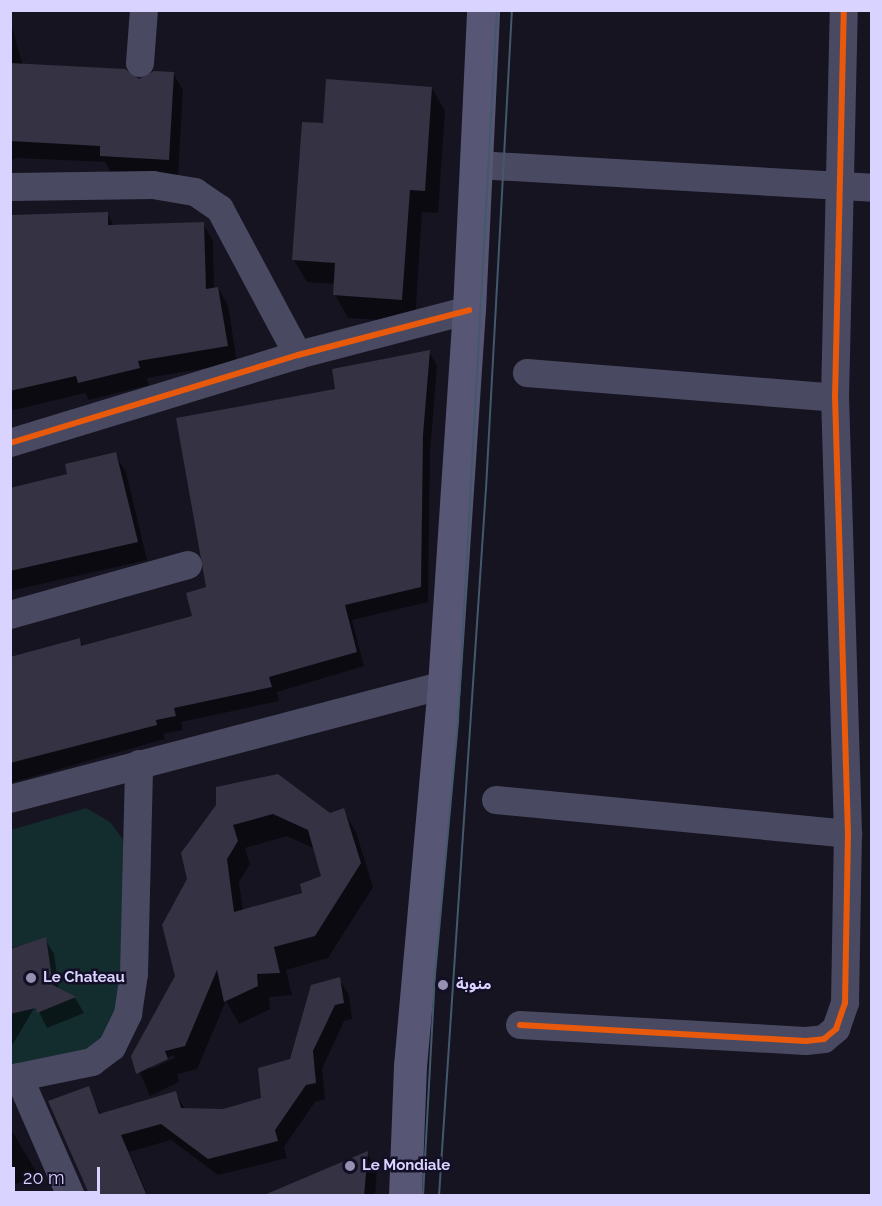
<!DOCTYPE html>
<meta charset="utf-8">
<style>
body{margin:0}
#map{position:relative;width:882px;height:1206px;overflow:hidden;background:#161421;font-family:Raleway,"Noto Sans Arabic",sans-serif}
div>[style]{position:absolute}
.green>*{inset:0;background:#132c2d}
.shadow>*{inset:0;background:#0007}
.building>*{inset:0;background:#343243}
.street>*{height:28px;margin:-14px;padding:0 14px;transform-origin:14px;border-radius:14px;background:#4a4962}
.secondary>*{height:33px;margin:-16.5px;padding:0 16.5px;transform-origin:16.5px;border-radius:16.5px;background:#575674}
.tram>*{height:1.5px;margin:-0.75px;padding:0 0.75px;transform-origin:0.75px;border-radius:0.75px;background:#43596b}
.cycleway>*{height:6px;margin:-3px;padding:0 3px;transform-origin:3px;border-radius:3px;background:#e8590c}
.dots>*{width:16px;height:16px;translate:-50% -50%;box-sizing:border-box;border:3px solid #130f26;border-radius:50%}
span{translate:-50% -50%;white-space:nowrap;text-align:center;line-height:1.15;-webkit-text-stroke:5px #130f26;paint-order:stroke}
.poi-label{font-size:15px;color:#d9d4ff;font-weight:700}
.left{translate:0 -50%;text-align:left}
.frame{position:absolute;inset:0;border:12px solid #d9d4ff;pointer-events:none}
.scale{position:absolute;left:12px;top:1167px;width:88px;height:27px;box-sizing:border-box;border:3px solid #d9d4ff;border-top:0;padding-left:8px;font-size:18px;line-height:21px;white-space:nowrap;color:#d9d4ff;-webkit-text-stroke:4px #130f26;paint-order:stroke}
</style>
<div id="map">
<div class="green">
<div style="clip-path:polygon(86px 808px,110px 822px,122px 838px,128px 854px,120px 1011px,108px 1031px,84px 1054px,11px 1066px,11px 830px)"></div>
</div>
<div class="shadow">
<div style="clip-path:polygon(10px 20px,23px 66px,139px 81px,173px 73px,183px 90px,178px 176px,111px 173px,105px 162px,17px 158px,10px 161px)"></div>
<div style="clip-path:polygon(432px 88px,445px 111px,438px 213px,422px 212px,415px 322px,348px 318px,335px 295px,335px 284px,307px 282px,294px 260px,324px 124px)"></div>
<div style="clip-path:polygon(107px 213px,114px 226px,203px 224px,213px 241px,214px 289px,218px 288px,228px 305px,237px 363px,147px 378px,149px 385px,89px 400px,85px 393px,10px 411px,10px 315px)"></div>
<div style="clip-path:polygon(429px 351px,437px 366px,430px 451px,428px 602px,352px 620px,364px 666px,277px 692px,279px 701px,181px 722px,183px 730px,163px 734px,165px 739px,10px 783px,10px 683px,79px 640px,83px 647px,194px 617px,208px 588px,337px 390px)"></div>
<div style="clip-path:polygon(115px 454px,126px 472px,147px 560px,10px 591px,10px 489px,69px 476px)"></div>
<div style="clip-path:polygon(evenodd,218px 806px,330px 815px,343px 810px,356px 832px,373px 887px,328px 958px,286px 970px,292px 995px,269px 997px,270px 1009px,239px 1024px,226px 1001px,197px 1069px,177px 1074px,179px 1082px,150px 1096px,133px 1056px,177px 976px,189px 879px,218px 806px,287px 836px,315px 849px,323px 877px,304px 894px,243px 911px,239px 882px,250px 864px,245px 848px,287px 836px,218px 806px,174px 1055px,175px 1058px,151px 1069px,151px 1065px,174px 1055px)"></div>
<div style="clip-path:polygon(45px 939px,54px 954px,59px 990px,75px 998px,84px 1013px,47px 1028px,36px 1005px,10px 1049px,10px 948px)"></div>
<div style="clip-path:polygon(339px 979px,349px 995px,352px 1019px,344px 1021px,322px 1069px,325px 1099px,315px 1102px,284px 1147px,287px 1158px,218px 1175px,171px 1140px,129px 1152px,148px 1196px,92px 1196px,88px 1088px,101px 1115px,176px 1093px,185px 1110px,224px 1110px,263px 1099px,292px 1060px)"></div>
<div style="clip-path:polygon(10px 1128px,39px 1176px,10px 1186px)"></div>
<div style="clip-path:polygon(367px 1153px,377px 1170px,375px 1196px,303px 1196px)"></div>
</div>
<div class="building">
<div style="clip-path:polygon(10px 63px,125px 69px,139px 79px,154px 71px,174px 72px,169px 160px,100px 156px,100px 146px,10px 141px)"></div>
<div style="clip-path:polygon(326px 79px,432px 87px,425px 191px,410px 190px,402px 300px,333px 295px,335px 263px,292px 260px,302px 122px,323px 123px)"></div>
<div style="clip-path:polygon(108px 212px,108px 225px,204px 222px,206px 289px,218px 287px,228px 346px,138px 361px,140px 368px,78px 383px,76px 376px,10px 391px,10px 215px)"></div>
<div style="clip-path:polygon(430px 350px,423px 435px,421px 587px,345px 605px,357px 652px,269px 677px,272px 687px,174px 708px,176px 716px,156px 720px,157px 725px,10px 763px,10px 657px,80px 638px,81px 646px,192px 616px,186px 593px,206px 587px,176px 418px,335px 389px,332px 369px)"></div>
<div style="clip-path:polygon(116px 452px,138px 542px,10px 571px,10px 488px,67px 474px,65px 464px)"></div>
<div style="clip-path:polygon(evenodd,278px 774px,330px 813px,344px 808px,361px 863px,315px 936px,274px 947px,280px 973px,257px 974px,258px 986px,224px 1002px,217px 970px,185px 1046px,165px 1051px,168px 1059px,136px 1074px,131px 1056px,175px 976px,162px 925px,187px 879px,181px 853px,216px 805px,216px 787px,278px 774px,273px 814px,308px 830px,321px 876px,300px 884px,302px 893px,234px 912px,227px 859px,238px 841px,233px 825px,273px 814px)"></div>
<div style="clip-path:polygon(46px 937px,53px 985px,76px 997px,37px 1013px,36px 1008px,10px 1014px,10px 949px)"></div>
<div style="clip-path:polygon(340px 977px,344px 1003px,335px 1005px,313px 1051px,316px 1083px,306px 1085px,275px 1130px,278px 1141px,208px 1159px,161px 1124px,121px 1135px,147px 1196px,90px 1196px,48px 1101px,89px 1086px,99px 1114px,176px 1091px,181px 1108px,223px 1109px,261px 1098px,258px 1068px,290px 1059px,311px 985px)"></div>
<div style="clip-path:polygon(368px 1151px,364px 1196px,264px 1196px,264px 1195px)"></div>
</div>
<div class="street">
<div style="left:140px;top:63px;width:53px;rotate:-85.7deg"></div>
<div style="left:477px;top:165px;width:396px;rotate:3.3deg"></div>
<div style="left:10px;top:187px;width:143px;rotate:-0.8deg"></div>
<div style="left:153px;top:185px;width:43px;rotate:9.5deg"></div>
<div style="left:195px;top:192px;width:30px;rotate:34deg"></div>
<div style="left:220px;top:209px;width:166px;rotate:61.9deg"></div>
<div style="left:527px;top:373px;width:309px;rotate:4.6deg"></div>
<div style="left:10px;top:443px;width:301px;rotate:-17deg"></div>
<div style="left:298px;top:355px;width:177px;rotate:-14.7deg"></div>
<div style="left:10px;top:615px;width:185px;rotate:-15.7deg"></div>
<div style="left:10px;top:799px;width:449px;rotate:-14.7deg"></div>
<div style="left:496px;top:800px;width:354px;rotate:5.5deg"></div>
<div style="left:520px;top:1025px;width:286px;rotate:3.2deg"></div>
<div style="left:806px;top:1041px;width:18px;rotate:-6deg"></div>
<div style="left:824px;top:1039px;width:16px;rotate:-40deg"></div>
<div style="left:836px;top:1029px;width:28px;rotate:-71deg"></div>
<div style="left:845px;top:1003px;width:169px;rotate:-89deg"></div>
<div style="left:848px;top:834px;width:436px;rotate:-91.7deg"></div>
<div style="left:835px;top:398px;width:388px;rotate:-88.7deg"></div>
<div style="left:19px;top:1077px;width:130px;rotate:66.4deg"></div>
<div style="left:10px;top:1079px;width:84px;rotate:-11.7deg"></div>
<div style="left:92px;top:1062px;width:25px;rotate:-37deg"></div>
<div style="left:112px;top:1047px;width:37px;rotate:-64deg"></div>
<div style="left:128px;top:1014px;width:40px;rotate:-81.5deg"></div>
<div style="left:134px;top:974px;width:210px;rotate:-88.6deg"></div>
</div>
<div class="secondary">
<div style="left:405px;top:1196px;width:130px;rotate:-87.8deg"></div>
<div style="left:410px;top:1066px;width:383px;rotate:-84.9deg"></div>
<div style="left:444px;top:685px;width:376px;rotate:-86.2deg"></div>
<div style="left:469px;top:310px;width:300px;rotate:-87.3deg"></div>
</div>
<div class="tram">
<div style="left:423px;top:1196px;width:221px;rotate:-86.9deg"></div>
<div style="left:435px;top:975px;width:256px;rotate:-84.8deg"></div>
<div style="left:458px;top:720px;width:711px;rotate:-86.86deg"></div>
<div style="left:439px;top:1196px;width:709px;rotate:-86.2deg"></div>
<div style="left:486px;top:489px;width:480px;rotate:-86.9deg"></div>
</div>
<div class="cycleway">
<div style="left:10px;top:443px;width:301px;rotate:-17deg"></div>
<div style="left:298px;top:355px;width:177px;rotate:-14.7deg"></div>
<div style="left:520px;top:1025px;width:286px;rotate:3.2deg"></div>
<div style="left:806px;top:1041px;width:18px;rotate:-6deg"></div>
<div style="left:824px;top:1039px;width:16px;rotate:-40deg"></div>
<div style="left:836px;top:1029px;width:28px;rotate:-71deg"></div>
<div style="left:845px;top:1003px;width:169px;rotate:-89deg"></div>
<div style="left:848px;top:834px;width:436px;rotate:-91.7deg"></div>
<div style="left:835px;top:398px;width:388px;rotate:-88.7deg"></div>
</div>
<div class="dots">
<div style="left:31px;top:978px;background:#9591b1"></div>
<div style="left:443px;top:985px;background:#9591b1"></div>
<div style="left:350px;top:1166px;background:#9591b1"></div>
</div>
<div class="poi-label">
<span class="left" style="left:43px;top:978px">Le Chateau</span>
<span class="left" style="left:456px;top:985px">منوبة</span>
<span class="left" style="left:362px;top:1166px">Le Mondiale</span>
</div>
<div class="frame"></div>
<div class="scale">20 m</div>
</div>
